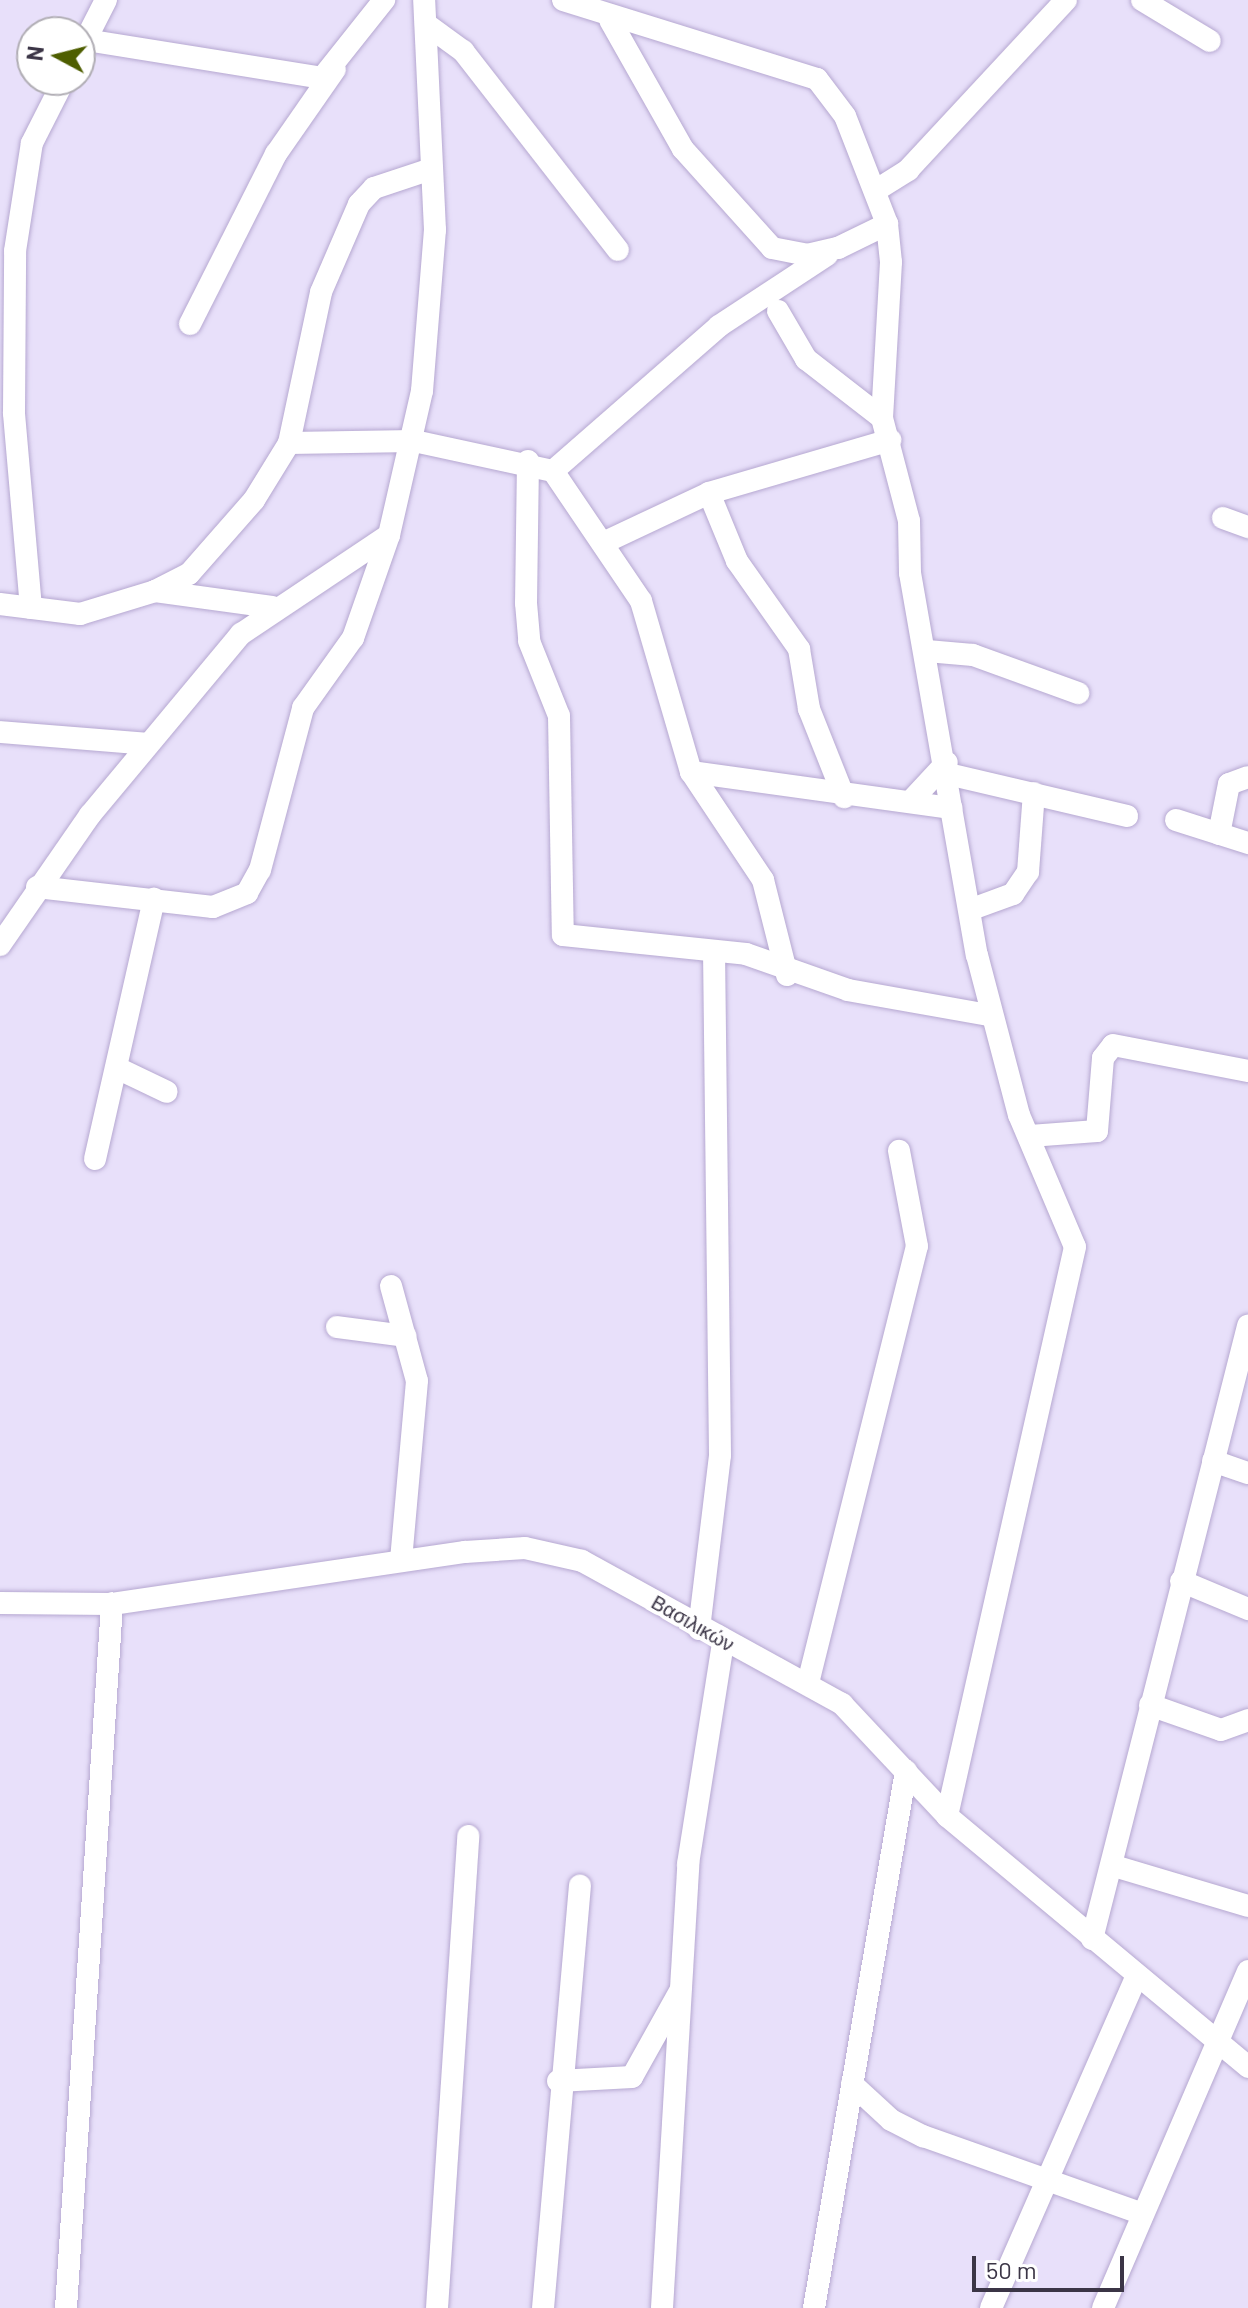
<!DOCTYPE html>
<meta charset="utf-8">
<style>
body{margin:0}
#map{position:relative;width:1248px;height:2308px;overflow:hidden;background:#e8e0fa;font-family:Barlow,sans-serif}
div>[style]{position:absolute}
.roads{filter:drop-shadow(0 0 2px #b6a8d1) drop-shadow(0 0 2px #b6a8d1)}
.minor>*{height:22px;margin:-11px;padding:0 11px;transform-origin:11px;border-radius:11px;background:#fff}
span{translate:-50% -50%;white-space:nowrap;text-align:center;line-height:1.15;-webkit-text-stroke:8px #fff;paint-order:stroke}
.street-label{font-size:20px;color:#3b3546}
.north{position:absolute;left:16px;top:16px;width:80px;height:80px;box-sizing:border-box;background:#fff;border:2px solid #b1aeb5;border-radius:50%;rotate:277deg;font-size:22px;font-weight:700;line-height:32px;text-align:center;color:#3b3546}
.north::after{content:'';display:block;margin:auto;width:28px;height:36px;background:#4e5e00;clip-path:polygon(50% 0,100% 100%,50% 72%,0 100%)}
.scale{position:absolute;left:972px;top:2256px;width:152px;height:36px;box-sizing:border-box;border:4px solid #3b3546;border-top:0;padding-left:10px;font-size:24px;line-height:28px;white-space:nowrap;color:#3b3546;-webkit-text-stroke:6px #fff;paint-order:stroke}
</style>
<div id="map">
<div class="roads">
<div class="minor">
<div style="left:563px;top:0;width:266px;rotate:17.3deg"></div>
<div style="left:817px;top:79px;width:46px;rotate:52.9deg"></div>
<div style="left:845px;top:116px;width:116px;rotate:68.7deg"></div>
<div style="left:887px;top:224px;width:38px;rotate:84deg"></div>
<div style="left:891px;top:262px;width:156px;rotate:93.3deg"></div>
<div style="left:882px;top:418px;width:106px;rotate:75.3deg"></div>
<div style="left:909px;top:521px;width:52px;rotate:88.9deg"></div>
<div style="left:910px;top:573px;width:388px;rotate:80.1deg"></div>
<div style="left:977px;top:955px;width:165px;rotate:75.3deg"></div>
<div style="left:1019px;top:1115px;width:143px;rotate:67deg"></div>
<div style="left:1075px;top:1247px;width:583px;rotate:102.68deg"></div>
<div style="left:1142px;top:0;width:79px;rotate:31.1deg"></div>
<div style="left:610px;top:20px;width:148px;rotate:60.5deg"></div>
<div style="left:683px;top:149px;width:133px;rotate:48deg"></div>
<div style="left:772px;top:248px;width:36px;rotate:11deg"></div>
<div style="left:807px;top:255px;width:32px;rotate:-13deg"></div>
<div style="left:838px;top:248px;width:55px;rotate:-26.1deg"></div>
<div style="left:426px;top:24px;width:46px;rotate:36.1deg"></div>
<div style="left:463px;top:51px;width:252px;rotate:52.1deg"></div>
<div style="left:86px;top:40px;width:239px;rotate:9.1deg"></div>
<div style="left:322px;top:78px;width:100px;rotate:-51.5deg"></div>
<div style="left:81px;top:49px;width:55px;rotate:-63deg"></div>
<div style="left:878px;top:189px;width:36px;rotate:-32deg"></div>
<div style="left:908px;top:170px;width:232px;rotate:-47.1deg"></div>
<div style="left:778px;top:311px;width:56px;rotate:59.7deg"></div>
<div style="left:806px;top:359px;width:96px;rotate:37.8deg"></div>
<div style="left:190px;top:324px;width:191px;rotate:-63.2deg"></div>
<div style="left:276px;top:154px;width:103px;rotate:-55.2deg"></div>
<div style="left:289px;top:443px;width:125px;rotate:-0.9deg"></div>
<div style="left:414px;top:441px;width:142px;rotate:12.2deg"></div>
<div style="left:553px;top:471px;width:157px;rotate:55.9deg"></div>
<div style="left:641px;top:601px;width:178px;rotate:73.7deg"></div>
<div style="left:691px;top:772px;width:130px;rotate:56.3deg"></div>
<div style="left:763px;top:880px;width:98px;rotate:75.8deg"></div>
<div style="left:528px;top:461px;width:142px;rotate:90.8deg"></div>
<div style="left:526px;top:603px;width:38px;rotate:85deg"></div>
<div style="left:529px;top:641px;width:81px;rotate:68.2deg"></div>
<div style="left:559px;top:716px;width:219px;rotate:89deg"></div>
<div style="left:563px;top:935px;width:184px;rotate:5.9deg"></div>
<div style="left:746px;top:954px;width:108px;rotate:19.4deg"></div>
<div style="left:848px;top:990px;width:143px;rotate:10.1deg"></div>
<div style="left:553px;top:471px;width:220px;rotate:-41.1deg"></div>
<div style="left:719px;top:326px;width:129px;rotate:-33.3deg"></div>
<div style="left:709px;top:493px;width:74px;rotate:67.6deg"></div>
<div style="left:737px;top:561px;width:108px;rotate:54.8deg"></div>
<div style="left:799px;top:649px;width:61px;rotate:80.5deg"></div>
<div style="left:809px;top:709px;width:95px;rotate:68.3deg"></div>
<div style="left:1223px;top:518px;width:27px;rotate:20deg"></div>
<div style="left:605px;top:542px;width:115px;rotate:-25.2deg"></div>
<div style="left:709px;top:493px;width:189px;rotate:-16.3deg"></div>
<div style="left:155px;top:591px;width:38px;rotate:-27deg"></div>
<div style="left:189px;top:574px;width:98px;rotate:-48.7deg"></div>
<div style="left:254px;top:500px;width:67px;rotate:-58.4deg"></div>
<div style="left:289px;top:443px;width:154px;rotate:-78deg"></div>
<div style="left:321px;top:292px;width:96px;rotate:-66.6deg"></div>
<div style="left:359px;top:204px;width:22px;rotate:-47deg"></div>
<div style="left:374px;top:188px;width:60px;rotate:-18.4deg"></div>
<div style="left:0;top:604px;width:81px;rotate:7.1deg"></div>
<div style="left:80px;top:614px;width:78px;rotate:-17deg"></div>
<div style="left:155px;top:591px;width:118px;rotate:7.8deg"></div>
<div style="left:31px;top:608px;width:196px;rotate:-95deg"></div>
<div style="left:14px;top:413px;width:162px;rotate:-89.6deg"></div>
<div style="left:15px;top:251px;width:109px;rotate:-81.1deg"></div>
<div style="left:32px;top:143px;width:71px;rotate:-63.1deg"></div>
<div style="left:927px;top:651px;width:46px;rotate:5deg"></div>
<div style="left:973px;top:655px;width:112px;rotate:19.9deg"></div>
<div style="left:0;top:732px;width:148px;rotate:4.6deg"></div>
<div style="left:691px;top:772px;width:263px;rotate:7.9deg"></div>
<div style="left:948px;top:774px;width:184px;rotate:13.2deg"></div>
<div style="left:910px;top:802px;width:54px;rotate:-47.2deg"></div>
<div style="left:1176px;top:820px;width:76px;rotate:17.7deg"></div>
<div style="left:1219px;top:834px;width:51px;rotate:-78.7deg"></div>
<div style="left:1229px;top:784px;width:20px;rotate:-20deg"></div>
<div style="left:37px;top:887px;width:177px;rotate:6.5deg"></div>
<div style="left:213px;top:907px;width:37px;rotate:-22deg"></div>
<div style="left:247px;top:893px;width:26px;rotate:-61deg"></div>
<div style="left:260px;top:870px;width:168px;rotate:-75.1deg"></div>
<div style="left:303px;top:708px;width:86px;rotate:-54.5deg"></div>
<div style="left:353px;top:638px;width:109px;rotate:-70.7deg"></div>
<div style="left:972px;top:909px;width:44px;rotate:-20.1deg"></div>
<div style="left:1013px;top:894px;width:27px;rotate:-56deg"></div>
<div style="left:1028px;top:872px;width:79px;rotate:-85.7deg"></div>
<div style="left:0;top:945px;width:158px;rotate:-55.3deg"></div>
<div style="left:90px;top:815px;width:236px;rotate:-50.2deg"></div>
<div style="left:241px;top:634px;width:178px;rotate:-33.8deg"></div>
<div style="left:389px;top:535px;width:148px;rotate:-77.1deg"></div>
<div style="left:422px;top:391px;width:162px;rotate:-85.4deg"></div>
<div style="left:435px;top:230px;width:230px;rotate:-92.7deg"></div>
<div style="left:117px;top:1068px;width:55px;rotate:25.6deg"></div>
<div style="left:1030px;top:1136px;width:67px;rotate:-4.3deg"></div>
<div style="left:1097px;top:1131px;width:73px;rotate:-85.3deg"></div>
<div style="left:1103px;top:1058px;width:16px;rotate:-52deg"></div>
<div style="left:1113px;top:1045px;width:137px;rotate:10.9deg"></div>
<div style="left:95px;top:1159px;width:267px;rotate:-77.2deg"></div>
<div style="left:391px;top:1286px;width:98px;rotate:74.7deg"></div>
<div style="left:417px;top:1381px;width:179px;rotate:95.1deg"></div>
<div style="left:337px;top:1327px;width:69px;rotate:7.5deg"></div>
<div style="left:1213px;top:1461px;width:37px;rotate:19deg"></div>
<div style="left:1181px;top:1581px;width:73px;rotate:22.7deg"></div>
<div style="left:0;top:1603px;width:112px;rotate:0.5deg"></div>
<div style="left:112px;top:1604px;width:357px;rotate:-8.4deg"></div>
<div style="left:465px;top:1552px;width:60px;rotate:-3.8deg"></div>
<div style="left:525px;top:1548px;width:58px;rotate:12.8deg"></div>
<div style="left:582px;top:1561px;width:297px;rotate:28.8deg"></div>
<div style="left:842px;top:1704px;width:154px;rotate:46.8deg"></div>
<div style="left:947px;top:1816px;width:392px;rotate:39.8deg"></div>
<div style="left:699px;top:1629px;width:175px;rotate:-83.1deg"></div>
<div style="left:720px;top:1455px;width:504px;rotate:-90.68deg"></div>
<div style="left:808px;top:1683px;width:450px;rotate:-76deg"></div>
<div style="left:917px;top:1246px;width:97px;rotate:-100.7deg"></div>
<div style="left:1150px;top:1705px;width:75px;rotate:19.4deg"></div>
<div style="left:1221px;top:1730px;width:29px;rotate:-20deg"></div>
<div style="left:1114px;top:1866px;width:140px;rotate:16.6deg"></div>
<div style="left:1092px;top:1939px;width:633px;rotate:-75.72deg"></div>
<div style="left:558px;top:2081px;width:74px;rotate:-3.1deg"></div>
<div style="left:632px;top:2077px;width:98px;rotate:-60.8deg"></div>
<div style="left:852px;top:2084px;width:53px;rotate:42.7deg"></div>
<div style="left:891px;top:2120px;width:36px;rotate:27deg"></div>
<div style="left:923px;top:2136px;width:230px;rotate:19.5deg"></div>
<div style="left:66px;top:2308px;width:706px;rotate:-86.26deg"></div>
<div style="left:437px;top:2308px;width:473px;rotate:-86.2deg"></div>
<div style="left:543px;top:2308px;width:424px;rotate:-85deg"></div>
<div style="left:662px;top:2308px;width:445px;rotate:-86.6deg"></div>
<div style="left:688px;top:1864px;width:224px;rotate:-81deg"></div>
<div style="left:814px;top:2308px;width:545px;rotate:-80.28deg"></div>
<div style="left:991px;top:2308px;width:361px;rotate:-66.3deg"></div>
<div style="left:1103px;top:2308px;width:367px;rotate:-66.7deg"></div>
</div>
</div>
<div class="street-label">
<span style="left:693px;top:1623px;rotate:30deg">Βασιλικών</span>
</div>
<div class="north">N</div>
<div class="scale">50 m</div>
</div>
